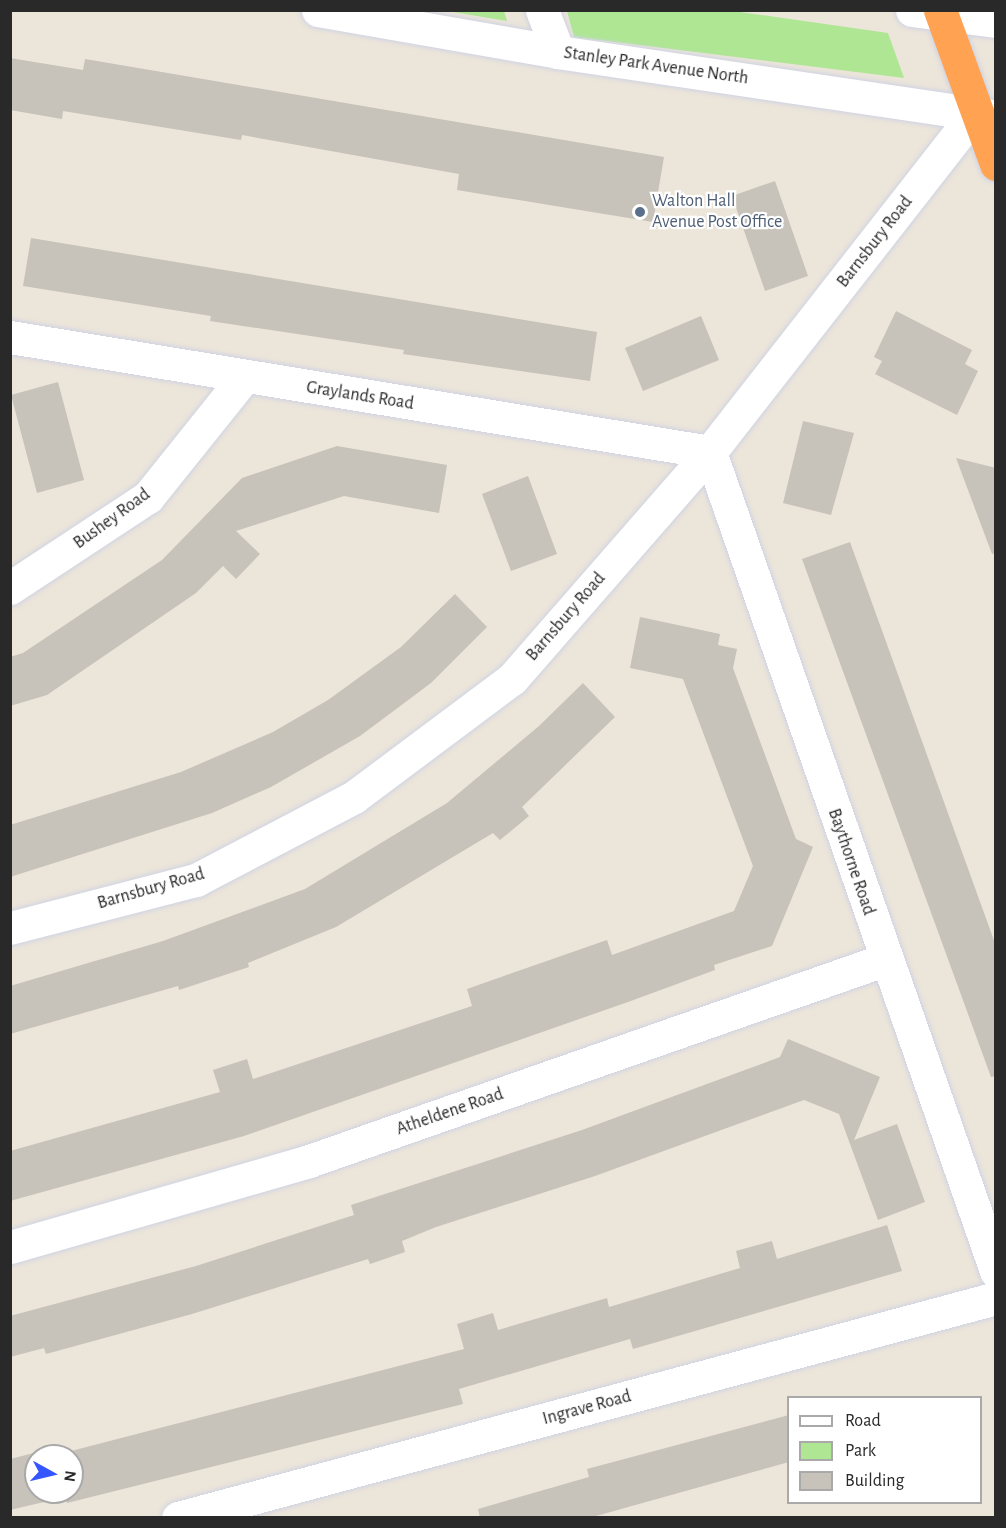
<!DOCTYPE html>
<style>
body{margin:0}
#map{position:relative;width:1006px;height:1528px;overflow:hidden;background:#ece5da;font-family:"Alegreya Sans",sans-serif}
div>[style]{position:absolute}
.green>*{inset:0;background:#aee694}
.building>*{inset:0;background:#c7c2ba}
.roads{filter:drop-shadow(0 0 2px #cfd3e3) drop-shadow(0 0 2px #cfd3e3)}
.street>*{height:33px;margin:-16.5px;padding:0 16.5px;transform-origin:16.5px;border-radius:16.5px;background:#fff}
.highway>*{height:33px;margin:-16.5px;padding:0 16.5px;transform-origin:16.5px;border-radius:16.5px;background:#ffa252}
.dots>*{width:16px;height:16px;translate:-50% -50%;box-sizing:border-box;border:3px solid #fff;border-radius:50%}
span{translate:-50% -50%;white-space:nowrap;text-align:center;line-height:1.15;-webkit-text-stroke:4.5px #fff;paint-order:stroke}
.street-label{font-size:18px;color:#292929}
.service-label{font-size:18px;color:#4e5e75}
.left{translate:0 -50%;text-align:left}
.frame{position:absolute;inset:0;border:12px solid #292929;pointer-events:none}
.legend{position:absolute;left:787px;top:1396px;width:195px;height:108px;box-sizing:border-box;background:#fff;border:2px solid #a9a9a9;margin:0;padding:8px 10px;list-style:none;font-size:18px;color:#292929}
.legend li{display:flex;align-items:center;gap:12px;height:30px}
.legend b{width:30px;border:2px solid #a9a9a9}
.north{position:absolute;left:24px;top:1444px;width:60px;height:60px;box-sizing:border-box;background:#fff;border:2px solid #a9a9a9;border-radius:50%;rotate:98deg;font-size:16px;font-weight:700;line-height:24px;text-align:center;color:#292929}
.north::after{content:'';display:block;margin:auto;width:21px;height:27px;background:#3455ff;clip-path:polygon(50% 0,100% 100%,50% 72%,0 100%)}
</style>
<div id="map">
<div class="green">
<div style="clip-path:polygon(447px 11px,504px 11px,507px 21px)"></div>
<div style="clip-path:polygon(733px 11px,888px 33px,904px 78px,574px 37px,567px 11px)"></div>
</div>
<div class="building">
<div style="clip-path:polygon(10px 58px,83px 70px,85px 59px,664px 157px,653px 222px,457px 190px,459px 174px,242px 135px,241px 140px,63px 111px,62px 119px,10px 110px)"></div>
<div style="clip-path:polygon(775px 181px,808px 276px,765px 291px,732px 196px)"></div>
<div style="clip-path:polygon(31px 238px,597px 332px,590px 381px,403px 354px,404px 350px,210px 321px,211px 316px,23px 286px)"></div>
<div style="clip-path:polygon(896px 311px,972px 350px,965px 364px,978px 371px,957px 415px,875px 374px,882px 361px,874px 357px)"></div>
<div style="clip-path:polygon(701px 316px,719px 360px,643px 391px,625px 348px)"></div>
<div style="clip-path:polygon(58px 382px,84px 480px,37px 493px,11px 395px)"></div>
<div style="clip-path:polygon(803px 421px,854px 433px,831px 515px,783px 503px)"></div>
<div style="clip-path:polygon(337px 446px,447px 465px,439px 513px,344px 496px,236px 531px,260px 554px,236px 579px,223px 566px,196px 593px,47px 695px,10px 706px,10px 657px,23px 653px,162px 560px,242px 478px)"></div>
<div style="clip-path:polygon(956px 458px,996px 468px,996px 553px,992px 554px)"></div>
<div style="clip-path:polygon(528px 476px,557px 554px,511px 571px,482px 494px)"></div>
<div style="clip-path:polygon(850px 542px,996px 946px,996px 1076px,991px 1077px,802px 559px)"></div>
<div style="clip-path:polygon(455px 594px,487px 627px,431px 683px,360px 736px,271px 787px,212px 813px,10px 877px,10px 825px,181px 772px,273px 732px,328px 700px,401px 647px)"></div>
<div style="clip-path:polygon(640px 617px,720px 634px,718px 645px,737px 649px,733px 668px,796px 839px,813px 847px,772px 946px,714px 965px,715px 970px,628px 1002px,244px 1136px,10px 1201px,10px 1151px,220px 1092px,213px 1070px,247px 1059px,253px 1079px,472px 1006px,467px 989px,501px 977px,607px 940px,612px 955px,734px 911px,753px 866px,683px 679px,630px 668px)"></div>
<div style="clip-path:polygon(583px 683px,615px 717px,522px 807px,529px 816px,500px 840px,493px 833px,336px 927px,248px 963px,249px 967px,179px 990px,178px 986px,10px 1034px,10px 986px,163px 941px,305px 889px,447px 803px,539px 726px)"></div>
<div style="clip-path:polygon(788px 1039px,880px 1077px,854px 1140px,897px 1124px,925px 1202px,878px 1220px,839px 1114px,804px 1100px,595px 1176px,436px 1227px,402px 1241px,405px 1252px,370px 1264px,368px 1259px,192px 1314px,46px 1354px,44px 1348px,10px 1357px,10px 1316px,196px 1266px,354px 1215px,351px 1205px,582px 1130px,780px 1057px)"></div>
<div style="clip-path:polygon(887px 1225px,902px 1271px,633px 1349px,630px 1339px,459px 1389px,463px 1404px,67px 1503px,65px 1497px,10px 1510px,10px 1459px,42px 1451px,43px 1456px,36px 1456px,36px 1492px,72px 1492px,72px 1456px,52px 1456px,464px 1349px,457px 1324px,493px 1313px,498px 1330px,607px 1298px,609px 1307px,740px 1268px,736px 1251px,772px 1241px,777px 1259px)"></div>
<div style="clip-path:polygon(789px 1415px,789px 1462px,589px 1518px,480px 1518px,478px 1509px,589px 1477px,587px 1469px)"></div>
</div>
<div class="roads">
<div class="street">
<div style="left:318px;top:10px;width:244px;rotate:9.9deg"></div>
<div style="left:558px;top:52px;width:441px;rotate:8.4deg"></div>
<div style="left:542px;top:10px;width:45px;rotate:69.1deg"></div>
<div style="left:912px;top:10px;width:85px;rotate:7.5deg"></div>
<div style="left:10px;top:337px;width:709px;rotate:9.33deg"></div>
<div style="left:710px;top:452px;width:868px;rotate:70.75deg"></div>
<div style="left:10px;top:588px;width:165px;rotate:-33.4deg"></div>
<div style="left:148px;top:497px;width:154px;rotate:-51.3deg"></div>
<div style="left:10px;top:928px;width:192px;rotate:-14.5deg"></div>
<div style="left:196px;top:880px;width:178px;rotate:-27.7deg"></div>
<div style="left:354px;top:797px;width:197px;rotate:-36.8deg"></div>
<div style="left:512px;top:679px;width:301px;rotate:-48.9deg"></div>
<div style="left:710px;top:452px;width:430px;rotate:-52deg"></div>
<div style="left:10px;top:1247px;width:311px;rotate:-16deg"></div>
<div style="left:309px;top:1161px;width:609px;rotate:-19.27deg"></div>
<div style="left:178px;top:1518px;width:847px;rotate:-15.05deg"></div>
</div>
<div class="highway">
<div style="left:940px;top:10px;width:164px;rotate:70deg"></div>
</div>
</div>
<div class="dots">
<div style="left:640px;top:212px;background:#5c6f8a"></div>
</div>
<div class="street-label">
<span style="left:656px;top:66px;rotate:8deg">Stanley Park Avenue North</span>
<span style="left:875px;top:242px;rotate:-52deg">Barnsbury Road</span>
<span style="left:360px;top:396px;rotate:9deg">Graylands Road</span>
<span style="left:112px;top:519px;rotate:-36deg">Bushey Road</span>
<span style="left:566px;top:617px;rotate:-49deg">Barnsbury Road</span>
<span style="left:851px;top:862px;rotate:71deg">Baythorne Road</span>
<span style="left:151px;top:889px;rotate:-16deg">Barnsbury Road</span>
<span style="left:450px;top:1112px;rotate:-19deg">Atheldene Road</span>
<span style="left:587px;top:1408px;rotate:-15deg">Ingrave Road</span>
</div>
<div class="service-label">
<span class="left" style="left:652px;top:212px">Walton Hall<br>Avenue Post Office</span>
</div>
<div class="frame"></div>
<ul class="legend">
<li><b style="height:8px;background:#fff"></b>Road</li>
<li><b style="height:16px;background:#aee694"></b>Park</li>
<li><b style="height:16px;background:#c7c2ba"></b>Building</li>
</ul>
<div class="north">N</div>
</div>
